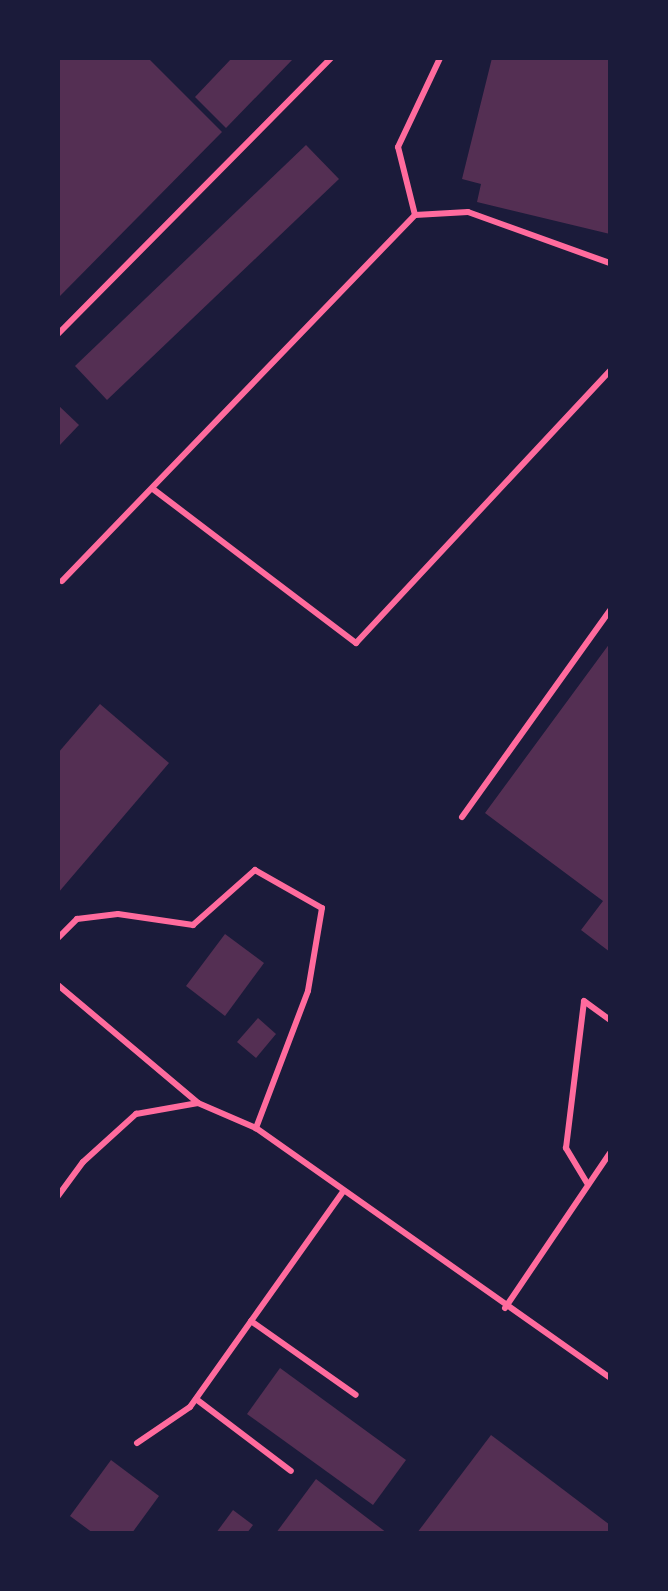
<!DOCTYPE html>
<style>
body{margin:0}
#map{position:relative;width:668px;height:1591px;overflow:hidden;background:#1b1b3a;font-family:"Times New Roman",serif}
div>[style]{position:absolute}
.building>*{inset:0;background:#542f53}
.service>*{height:6px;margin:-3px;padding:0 3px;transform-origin:3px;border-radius:3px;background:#ff6b9d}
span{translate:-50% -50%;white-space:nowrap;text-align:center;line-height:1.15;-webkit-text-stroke:7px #1b1b3a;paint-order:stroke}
.frame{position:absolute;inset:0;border:60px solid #1b1b3a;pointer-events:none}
</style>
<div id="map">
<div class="building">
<div style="clip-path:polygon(58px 58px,148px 58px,222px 132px,58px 298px)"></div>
<div style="clip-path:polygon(232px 58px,294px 58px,226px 128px,195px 97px)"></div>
<div style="clip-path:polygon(492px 58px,610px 58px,610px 234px,477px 202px,481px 184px,462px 179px)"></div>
<div style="clip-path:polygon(306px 145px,339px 179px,107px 400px,75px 366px)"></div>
<div style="clip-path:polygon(58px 405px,79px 425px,58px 447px)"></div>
<div style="clip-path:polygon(610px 643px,610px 952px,581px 930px,603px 901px,485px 813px)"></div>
<div style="clip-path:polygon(100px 704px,169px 763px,58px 893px,58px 753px)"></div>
<div style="clip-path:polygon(225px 934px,264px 963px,225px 1016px,186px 986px)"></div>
<div style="clip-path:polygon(258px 1018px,276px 1034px,256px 1058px,237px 1042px)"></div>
<div style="clip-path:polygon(280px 1368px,406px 1460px,373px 1505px,247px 1414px)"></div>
<div style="clip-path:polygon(491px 1435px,610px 1525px,610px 1533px,417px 1533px)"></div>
<div style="clip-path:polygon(111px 1460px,159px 1496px,132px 1533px,93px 1533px,70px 1516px)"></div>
<div style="clip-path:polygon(316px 1479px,387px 1533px,276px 1533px)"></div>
<div style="clip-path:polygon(233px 1510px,253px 1525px,247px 1533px,216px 1533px)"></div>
</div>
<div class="service">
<div style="left:415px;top:215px;width:70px;rotate:-104deg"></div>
<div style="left:398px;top:147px;width:98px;rotate:-64.7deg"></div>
<div style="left:58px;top:334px;width:388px;rotate:-45.3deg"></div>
<div style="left:153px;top:489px;width:255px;rotate:37.2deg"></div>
<div style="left:356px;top:643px;width:372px;rotate:-47deg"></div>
<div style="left:62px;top:581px;width:508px;rotate:-46.04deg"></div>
<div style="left:415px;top:215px;width:53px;rotate:-3.2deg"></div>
<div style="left:468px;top:212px;width:151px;rotate:19.8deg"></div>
<div style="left:462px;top:817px;width:254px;rotate:-54.4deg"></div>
<div style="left:58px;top:938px;width:27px;rotate:-45deg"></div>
<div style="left:77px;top:919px;width:41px;rotate:-7deg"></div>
<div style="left:118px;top:914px;width:76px;rotate:8.3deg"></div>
<div style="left:193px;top:925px;width:83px;rotate:-41.6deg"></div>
<div style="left:255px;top:870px;width:77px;rotate:29.6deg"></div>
<div style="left:322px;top:908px;width:84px;rotate:99.6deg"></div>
<div style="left:308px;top:991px;width:147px;rotate:110.8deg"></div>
<div style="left:58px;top:985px;width:183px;rotate:40.1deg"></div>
<div style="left:587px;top:1183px;width:41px;rotate:-121deg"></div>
<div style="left:566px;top:1148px;width:148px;rotate:-83deg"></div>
<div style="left:584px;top:1001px;width:32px;rotate:36deg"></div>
<div style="left:58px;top:1196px;width:42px;rotate:-53.7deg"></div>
<div style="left:83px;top:1162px;width:72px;rotate:-42.2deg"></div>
<div style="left:136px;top:1114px;width:63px;rotate:-10.1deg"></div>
<div style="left:198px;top:1103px;width:63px;rotate:23.3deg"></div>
<div style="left:256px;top:1128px;width:433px;rotate:35.2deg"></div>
<div style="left:505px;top:1308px;width:187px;rotate:-55.9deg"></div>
<div style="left:251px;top:1321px;width:128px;rotate:35.2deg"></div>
<div style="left:196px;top:1399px;width:119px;rotate:37.2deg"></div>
<div style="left:137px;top:1443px;width:64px;rotate:-34.2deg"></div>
<div style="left:190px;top:1407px;width:264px;rotate:-54.6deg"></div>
</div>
<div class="frame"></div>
</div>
